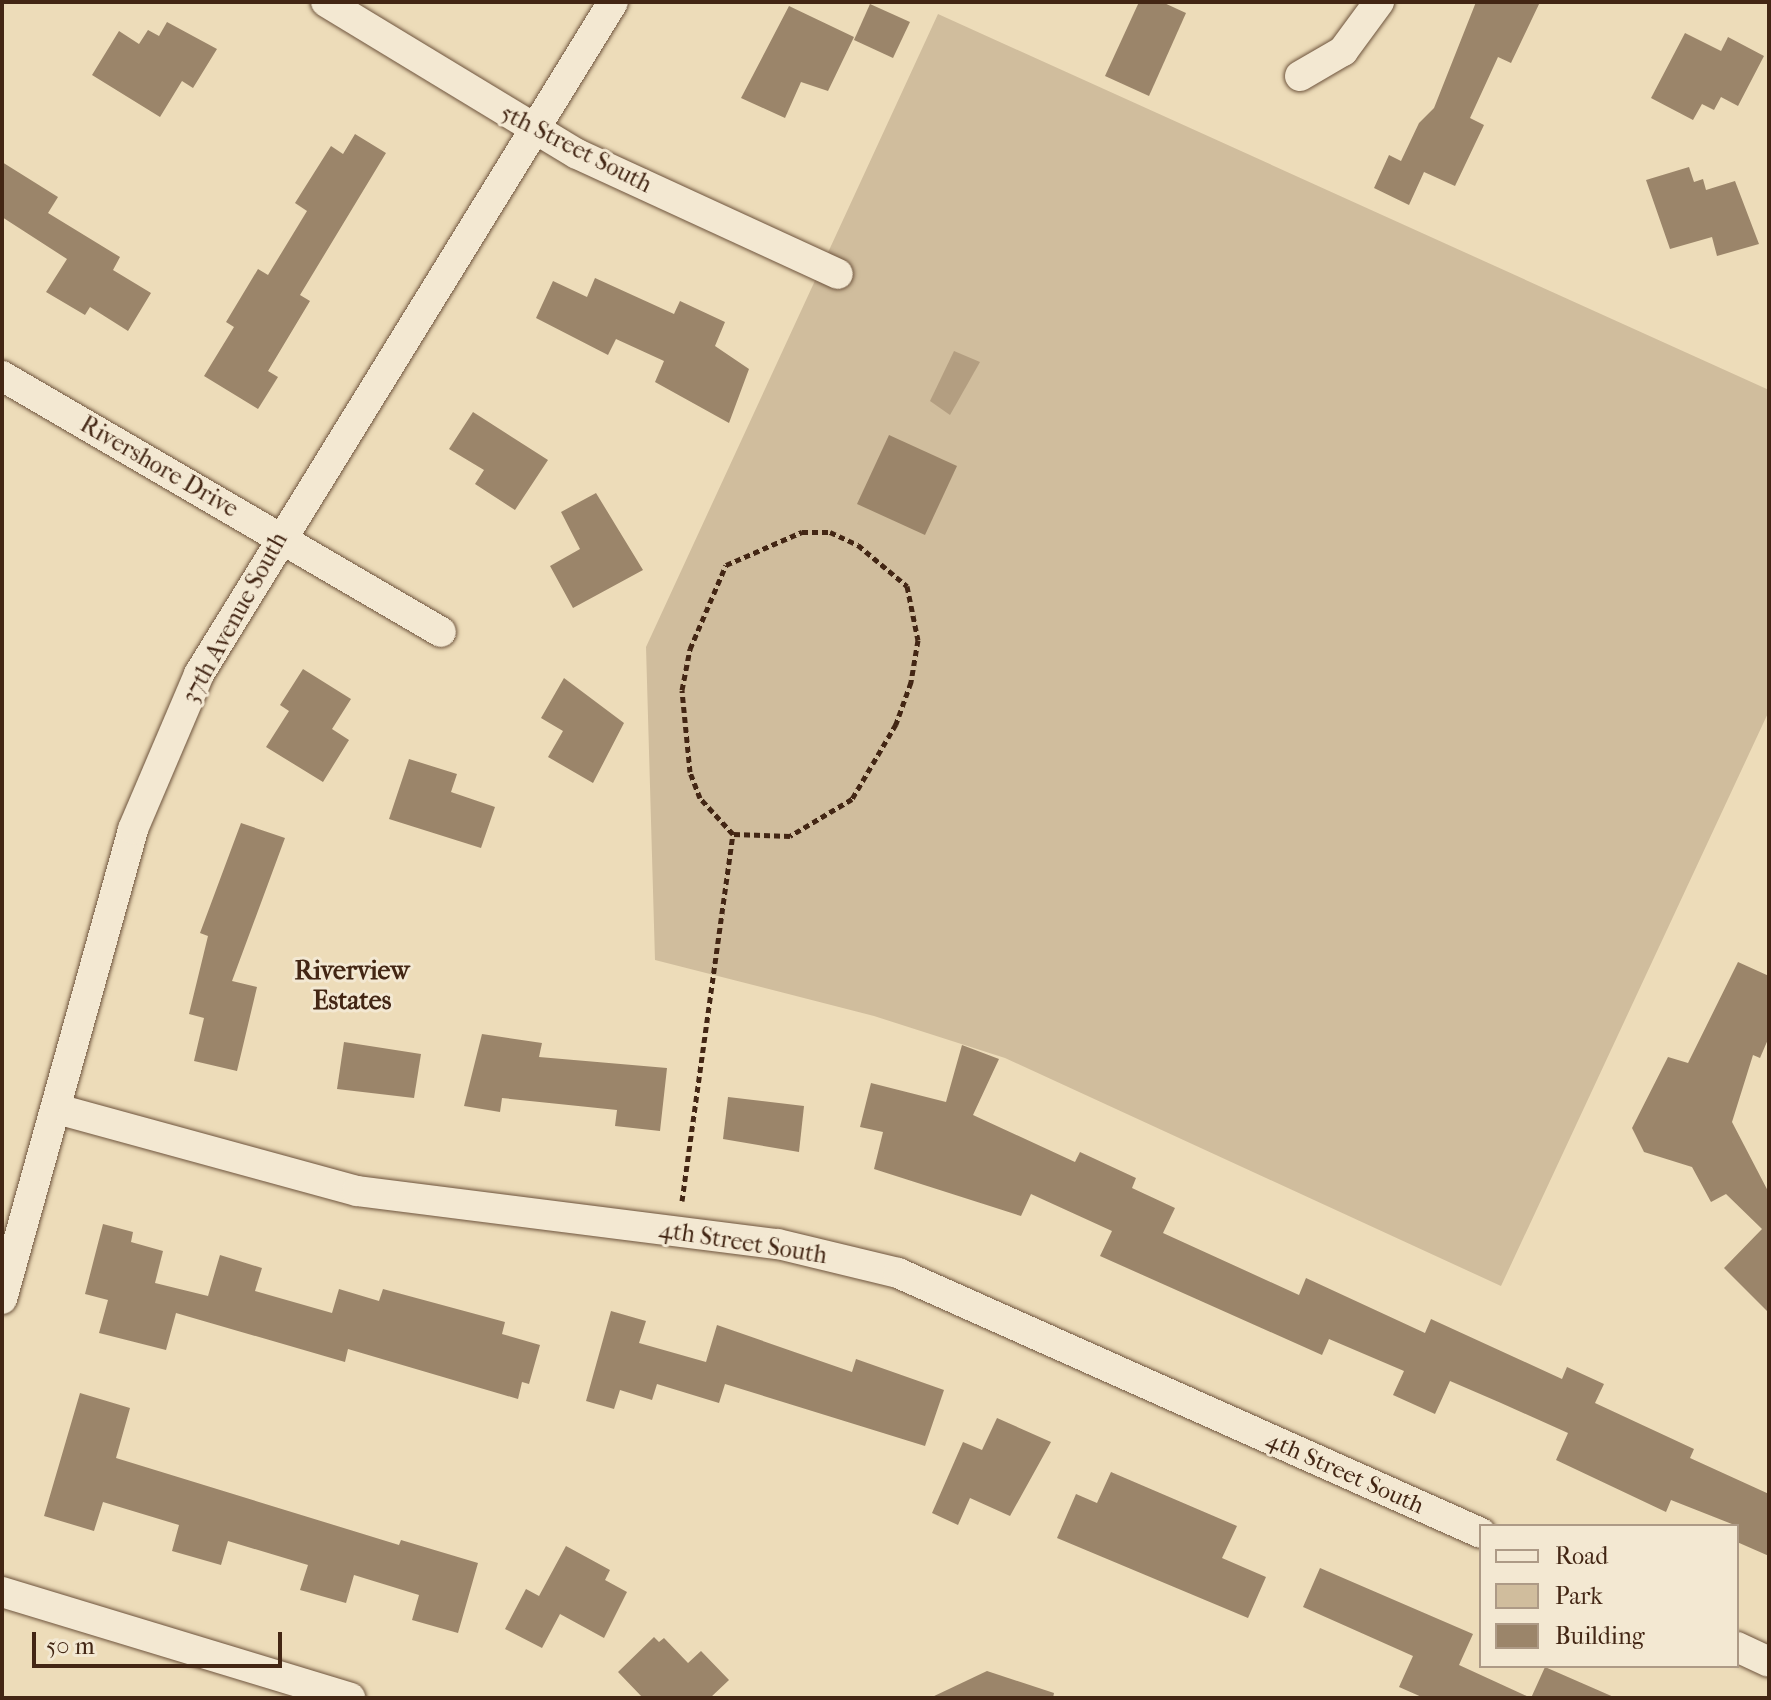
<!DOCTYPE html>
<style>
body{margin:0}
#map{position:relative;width:1771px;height:1700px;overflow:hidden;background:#eddcb9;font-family:"IM FELL French Canon",serif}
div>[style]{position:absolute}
.green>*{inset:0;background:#d0bd9d}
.water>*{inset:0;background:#b39e81}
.building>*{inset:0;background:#9b856a}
.path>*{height:5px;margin-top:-2.5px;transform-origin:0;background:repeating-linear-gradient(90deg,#432614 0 6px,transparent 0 10px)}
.roads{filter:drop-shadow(0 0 2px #6e543d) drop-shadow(0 0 2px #6e543d)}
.minor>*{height:30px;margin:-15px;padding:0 15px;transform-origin:15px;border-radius:15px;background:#f3e8d2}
span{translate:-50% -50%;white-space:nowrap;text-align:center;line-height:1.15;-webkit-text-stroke:6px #f3e8d2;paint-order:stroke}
.street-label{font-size:24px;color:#432614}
.neighbourhood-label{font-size:26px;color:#432614;font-weight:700}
.frame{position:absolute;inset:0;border:4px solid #432614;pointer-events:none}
.legend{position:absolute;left:1479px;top:1524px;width:260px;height:144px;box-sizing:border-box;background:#f3e8d2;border:2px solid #ad9a86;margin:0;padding:10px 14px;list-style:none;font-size:24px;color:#432614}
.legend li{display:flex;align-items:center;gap:16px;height:40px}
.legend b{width:40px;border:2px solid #ad9a86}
.scale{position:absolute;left:32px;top:1632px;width:250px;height:36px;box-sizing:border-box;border:4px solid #432614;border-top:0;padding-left:10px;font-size:24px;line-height:28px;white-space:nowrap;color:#432614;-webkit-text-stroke:6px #f3e8d2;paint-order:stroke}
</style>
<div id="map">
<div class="green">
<div style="clip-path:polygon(938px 14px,1769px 390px,1769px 711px,1501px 1286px,1005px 1058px,874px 1016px,655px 960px,646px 647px)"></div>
</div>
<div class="water">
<div style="clip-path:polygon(954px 351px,980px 362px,950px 415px,930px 401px)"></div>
</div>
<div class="building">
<div style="clip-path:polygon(1139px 2px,1162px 2px,1186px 13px,1149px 96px,1105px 76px)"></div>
<div style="clip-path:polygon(1476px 2px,1540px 2px,1511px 63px,1498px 57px,1470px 118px,1484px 125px,1455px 186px,1424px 172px,1409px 205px,1374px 188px,1389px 155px,1401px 161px,1419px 123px,1434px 108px)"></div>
<div style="clip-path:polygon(870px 4px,910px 22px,893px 58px,854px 40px)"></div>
<div style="clip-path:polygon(789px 6px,854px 37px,828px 91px,801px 82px,785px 118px,741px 98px)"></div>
<div style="clip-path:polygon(167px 22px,217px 49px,193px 88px,182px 81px,160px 117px,92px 75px,119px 31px,139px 44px,148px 30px,159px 36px)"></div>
<div style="clip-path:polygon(1685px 33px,1721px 51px,1728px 37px,1764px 56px,1738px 106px,1721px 97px,1714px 110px,1702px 104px,1693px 120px,1651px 98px)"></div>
<div style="clip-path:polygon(355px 134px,386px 153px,300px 295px,310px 301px,268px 371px,278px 377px,258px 409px,204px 376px,234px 327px,226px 322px,258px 269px,268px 275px,307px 211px,295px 203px,331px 146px,343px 154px)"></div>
<div style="clip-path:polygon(2px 162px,58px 197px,48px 213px,120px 257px,113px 270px,151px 293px,128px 331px,90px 307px,85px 315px,46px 292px,67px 259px,2px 217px)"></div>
<div style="clip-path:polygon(1689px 167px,1694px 182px,1703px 179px,1706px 190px,1735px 181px,1759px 244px,1717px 256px,1712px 237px,1670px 249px,1646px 180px)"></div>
<div style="clip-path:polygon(595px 278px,674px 314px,680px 301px,725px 322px,715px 346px,749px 369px,729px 423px,655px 382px,664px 361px,616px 339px,608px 355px,536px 318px,553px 281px,587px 297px)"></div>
<div style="clip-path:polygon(473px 412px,548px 460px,515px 510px,475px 484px,484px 470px,449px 449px)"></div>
<div style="clip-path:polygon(889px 435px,957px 466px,925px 535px,857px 504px)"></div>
<div style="clip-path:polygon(596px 493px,643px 570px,573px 608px,550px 566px,580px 549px,561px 512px)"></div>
<div style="clip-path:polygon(303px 669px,351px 699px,332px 729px,349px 740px,323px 782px,266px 747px,289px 711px,280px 705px)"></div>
<div style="clip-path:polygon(564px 678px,624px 723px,593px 783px,548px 757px,563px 731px,541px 718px)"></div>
<div style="clip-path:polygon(409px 759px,457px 774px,451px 792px,495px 807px,481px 848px,389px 819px)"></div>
<div style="clip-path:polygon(241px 823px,285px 838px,232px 981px,257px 987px,237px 1071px,194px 1061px,204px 1018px,189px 1014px,208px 936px,200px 933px)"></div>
<div style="clip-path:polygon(1738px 962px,1769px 976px,1769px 1037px,1760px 1058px,1753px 1055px,1732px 1122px,1769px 1193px,1769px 1313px,1724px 1268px,1762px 1229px,1726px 1194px,1711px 1202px,1692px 1167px,1644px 1152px,1632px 1128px,1668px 1057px,1688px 1063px)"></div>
<div style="clip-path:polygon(482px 1034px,542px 1043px,539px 1057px,667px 1068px,660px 1131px,615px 1126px,617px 1110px,502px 1098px,500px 1112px,464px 1106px)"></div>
<div style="clip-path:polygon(344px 1042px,421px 1054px,414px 1098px,337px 1089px)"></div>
<div style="clip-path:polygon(962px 1045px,999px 1059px,973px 1115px,1075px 1162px,1080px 1152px,1136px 1178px,1132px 1188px,1175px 1208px,1163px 1233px,1299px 1295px,1306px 1278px,1425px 1333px,1431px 1319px,1562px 1379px,1567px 1367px,1604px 1384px,1595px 1403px,1694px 1449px,1690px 1458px,1769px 1494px,1769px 1556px,1737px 1542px,1737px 1526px,1671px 1500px,1666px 1512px,1556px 1460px,1568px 1433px,1501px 1403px,1450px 1381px,1435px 1414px,1393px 1395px,1404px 1371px,1329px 1339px,1322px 1355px,1100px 1256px,1112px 1231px,1031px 1194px,1021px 1216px,874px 1169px,883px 1132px,860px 1127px,871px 1083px,946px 1102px)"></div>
<div style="clip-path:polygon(728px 1097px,804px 1106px,799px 1152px,723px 1139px)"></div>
<div style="clip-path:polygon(103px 1224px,133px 1232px,131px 1242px,163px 1251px,155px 1283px,208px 1296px,220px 1255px,262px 1268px,255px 1291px,332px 1313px,339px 1289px,379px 1301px,383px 1289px,505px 1322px,502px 1334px,540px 1345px,529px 1384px,522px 1382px,518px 1399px,348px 1349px,345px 1362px,176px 1313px,166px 1350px,99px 1333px,108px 1300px,85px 1294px)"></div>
<div style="clip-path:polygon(611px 1311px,646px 1321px,639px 1343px,706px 1362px,717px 1325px,852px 1372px,856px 1359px,944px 1390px,925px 1446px,725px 1384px,719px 1403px,657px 1384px,652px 1400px,620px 1390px,614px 1409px,586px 1401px)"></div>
<div style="clip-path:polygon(80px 1393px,130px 1408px,116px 1458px,399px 1545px,401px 1540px,478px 1563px,458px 1633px,412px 1620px,419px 1595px,354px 1575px,346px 1603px,300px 1590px,308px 1565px,228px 1541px,221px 1565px,172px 1551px,179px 1525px,103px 1502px,94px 1531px,44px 1516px)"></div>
<div style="clip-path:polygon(997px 1418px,1051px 1442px,1010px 1516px,970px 1498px,958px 1525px,932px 1513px,963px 1442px,982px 1450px)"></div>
<div style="clip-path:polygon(1111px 1472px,1237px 1526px,1222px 1558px,1266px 1577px,1248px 1618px,1057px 1538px,1076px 1494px,1097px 1503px)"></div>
<div style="clip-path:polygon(566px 1546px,610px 1570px,605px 1580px,627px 1592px,604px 1638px,560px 1614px,542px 1648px,505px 1629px,526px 1589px,539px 1596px)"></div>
<div style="clip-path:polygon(1320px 1568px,1473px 1634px,1459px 1665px,1531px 1698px,1545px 1667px,1616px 1698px,1424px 1698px,1399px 1687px,1413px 1656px,1303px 1607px)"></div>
<div style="clip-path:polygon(654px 1637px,659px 1642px,664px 1638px,688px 1663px,701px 1651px,729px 1680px,710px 1698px,643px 1698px,618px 1672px)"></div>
<div style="clip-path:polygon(987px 1671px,1054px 1693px,1053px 1698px,930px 1698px)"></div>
</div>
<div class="path">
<div style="left:802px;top:532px;width:28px"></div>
<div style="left:830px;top:532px;width:31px;rotate:25deg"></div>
<div style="left:858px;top:545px;width:64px;rotate:39.9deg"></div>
<div style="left:907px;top:586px;width:55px;rotate:78.5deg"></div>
<div style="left:918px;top:640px;width:43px;rotate:99.5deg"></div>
<div style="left:911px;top:682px;width:45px;rotate:109.7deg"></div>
<div style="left:896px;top:724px;width:87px;rotate:120.4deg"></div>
<div style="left:852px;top:799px;width:72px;rotate:149.2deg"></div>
<div style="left:790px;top:836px;width:57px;rotate:-178deg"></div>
<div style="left:733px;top:834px;width:49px;rotate:-132.5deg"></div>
<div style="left:700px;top:798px;width:28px;rotate:-111deg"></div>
<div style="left:690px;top:772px;width:82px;rotate:-95.6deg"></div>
<div style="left:682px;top:690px;width:42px;rotate:-79deg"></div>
<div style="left:690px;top:649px;width:91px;rotate:-66.8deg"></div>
<div style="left:726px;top:565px;width:83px;rotate:-23.5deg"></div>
<div style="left:682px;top:1201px;width:371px;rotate:-82.1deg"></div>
</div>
<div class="roads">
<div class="minor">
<div style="left:326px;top:2px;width:293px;rotate:31.2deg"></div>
<div style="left:577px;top:154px;width:287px;rotate:24.7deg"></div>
<div style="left:1300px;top:76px;width:50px;rotate:-30.2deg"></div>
<div style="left:1343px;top:51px;width:61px;rotate:-53.7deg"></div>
<div style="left:2px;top:376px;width:508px;rotate:30.25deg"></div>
<div style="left:57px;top:1109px;width:311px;rotate:15.3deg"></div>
<div style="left:357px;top:1191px;width:424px;rotate:7.2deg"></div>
<div style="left:778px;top:1244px;width:123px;rotate:13.6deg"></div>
<div style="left:898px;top:1273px;width:638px;rotate:24.04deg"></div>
<div style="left:2px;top:1299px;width:488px;rotate:-74.4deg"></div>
<div style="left:133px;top:829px;width:168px;rotate:-66.9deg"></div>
<div style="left:199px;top:674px;width:789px;rotate:-58.36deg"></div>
<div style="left:2px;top:1592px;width:364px;rotate:16.9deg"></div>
<div style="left:1737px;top:1647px;width:35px;rotate:25deg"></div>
</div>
</div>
<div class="street-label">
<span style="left:576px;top:149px;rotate:27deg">5th Street South</span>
<span style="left:159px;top:467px;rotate:30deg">Rivershore Drive</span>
<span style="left:235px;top:618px;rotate:-61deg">37th Avenue South</span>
<span style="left:743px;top:1243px;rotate:9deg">4th Street South</span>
<span style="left:1345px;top:1473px;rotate:24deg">4th Street South</span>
</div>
<div class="neighbourhood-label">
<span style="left:352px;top:986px">Riverview<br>Estates</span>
</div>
<div class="frame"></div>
<ul class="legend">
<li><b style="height:10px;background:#f3e8d2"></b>Road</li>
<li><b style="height:22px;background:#d0bd9d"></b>Park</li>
<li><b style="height:22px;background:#9b856a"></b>Building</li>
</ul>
<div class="scale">50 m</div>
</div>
